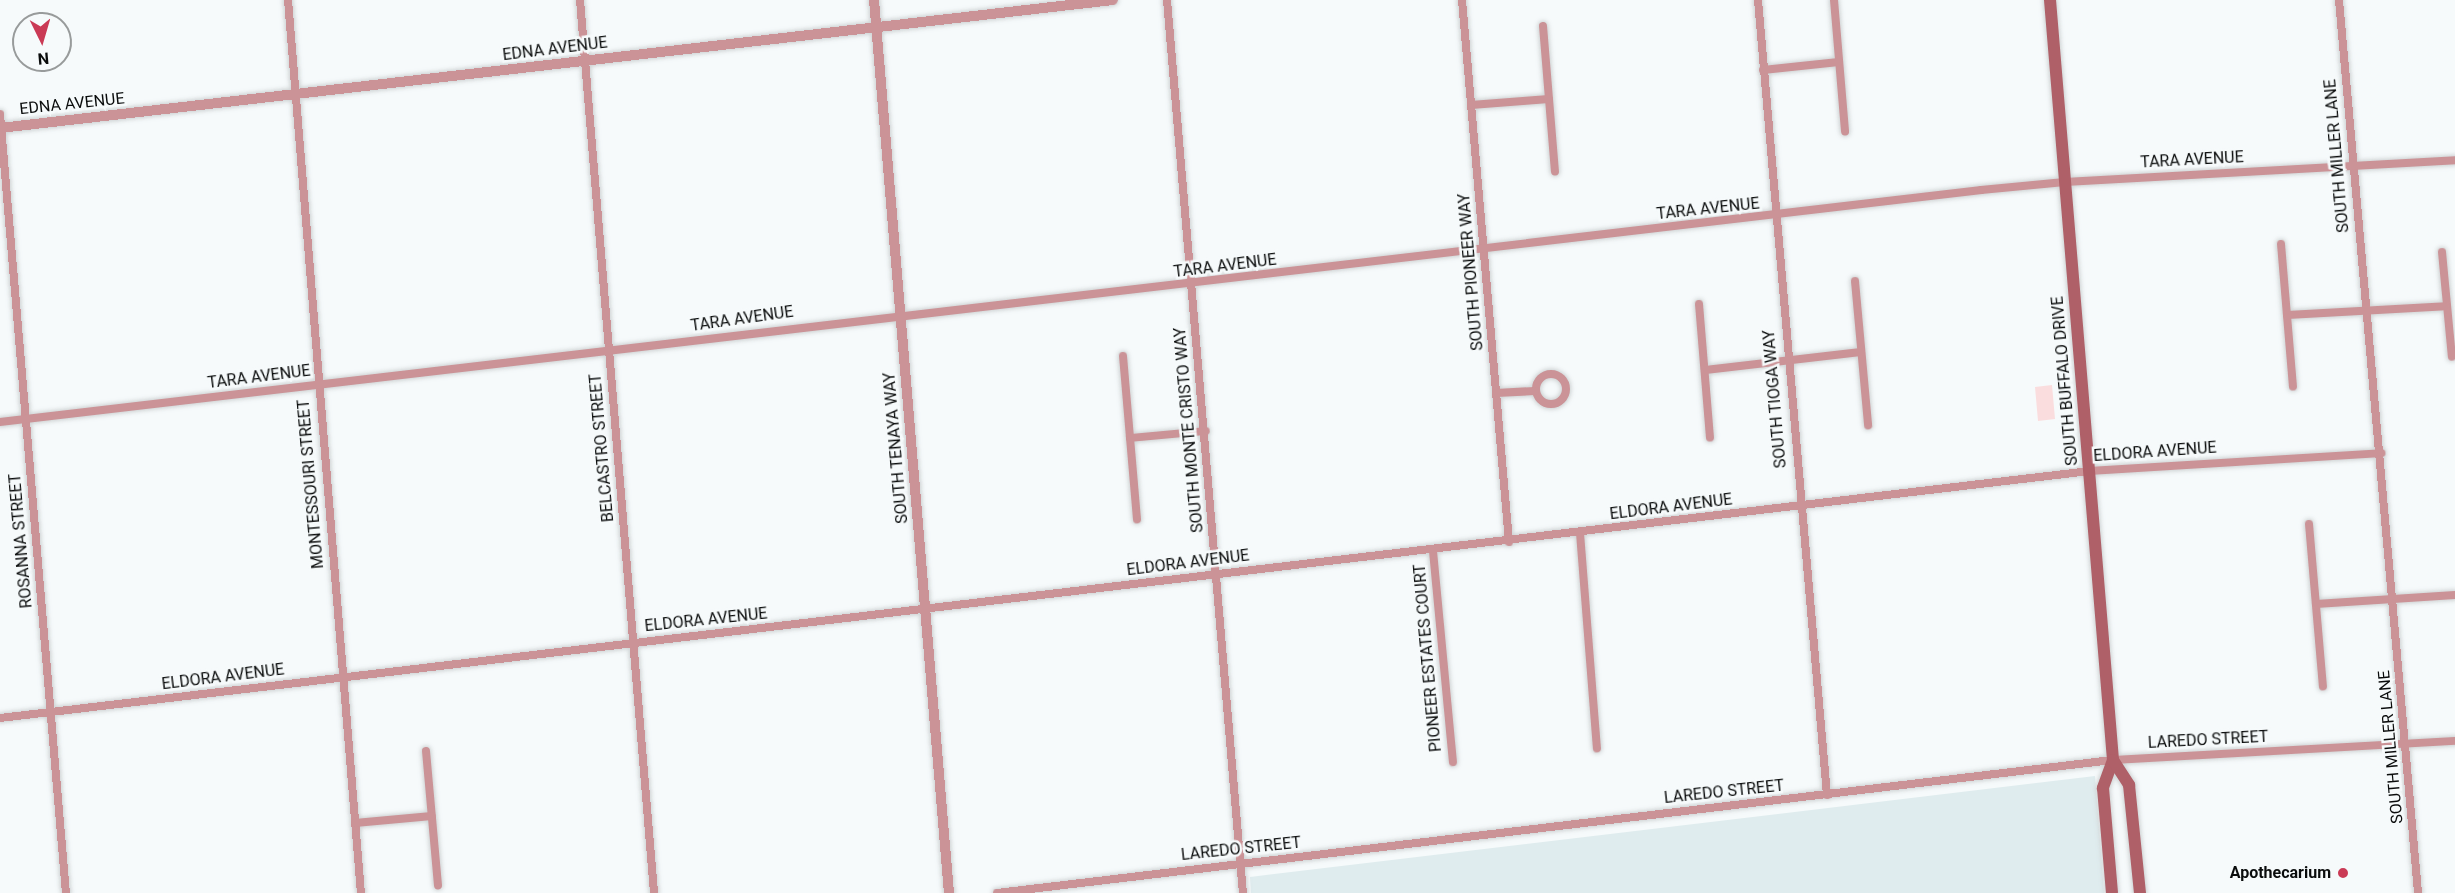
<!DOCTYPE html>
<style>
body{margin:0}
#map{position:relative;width:2455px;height:893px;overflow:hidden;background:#f6fafb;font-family:Roboto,sans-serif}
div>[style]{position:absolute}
.built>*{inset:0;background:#dfecee}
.green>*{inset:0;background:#faddde}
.roads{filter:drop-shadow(0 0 2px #d0d4d5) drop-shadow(0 0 2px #d0d4d5)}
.minor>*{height:8px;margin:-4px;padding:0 4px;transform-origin:4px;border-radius:4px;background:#cb9397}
.minor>.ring{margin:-4px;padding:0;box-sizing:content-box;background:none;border:8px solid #cb9397;border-radius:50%}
.tertiary>*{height:10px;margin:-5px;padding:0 5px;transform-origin:5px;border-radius:5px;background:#cb9397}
.secondary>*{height:12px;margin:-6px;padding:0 6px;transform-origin:6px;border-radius:6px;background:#af6068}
.dots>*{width:16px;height:16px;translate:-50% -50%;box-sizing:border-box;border:3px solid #f6fafb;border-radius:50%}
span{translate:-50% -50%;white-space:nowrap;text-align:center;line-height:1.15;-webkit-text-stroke:5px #f6fafb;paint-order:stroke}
.street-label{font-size:16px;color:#0a0c0c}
.poi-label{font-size:16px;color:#0a0c0c;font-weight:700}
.right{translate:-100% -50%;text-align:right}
.north{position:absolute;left:12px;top:12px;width:60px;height:60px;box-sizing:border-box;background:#f6fafb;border:2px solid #989b9b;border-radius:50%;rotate:175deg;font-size:16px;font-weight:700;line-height:24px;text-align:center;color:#0a0c0c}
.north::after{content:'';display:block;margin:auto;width:21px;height:27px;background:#ca3a55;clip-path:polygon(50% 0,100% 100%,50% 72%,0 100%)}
</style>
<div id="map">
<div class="built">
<div style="clip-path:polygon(2095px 776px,2104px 893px,1251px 893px,1250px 877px)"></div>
</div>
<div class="green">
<div style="clip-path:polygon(2052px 385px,2055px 419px,2038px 421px,2035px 387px)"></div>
</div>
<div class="roads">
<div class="minor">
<div style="left:288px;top:0;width:896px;rotate:85.33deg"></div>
<div style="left:580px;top:0;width:896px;rotate:85.26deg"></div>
<div style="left:1167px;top:0;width:896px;rotate:85.14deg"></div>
<div style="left:1462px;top:0;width:544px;rotate:85.04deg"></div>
<div style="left:1758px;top:0;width:798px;rotate:85.04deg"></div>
<div style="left:1834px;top:0;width:132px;rotate:85.2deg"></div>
<div style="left:2339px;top:0;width:896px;rotate:84.94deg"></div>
<div style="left:1543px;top:26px;width:146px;rotate:85.3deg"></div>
<div style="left:1763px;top:70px;width:76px;rotate:-6deg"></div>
<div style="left:1471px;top:105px;width:78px;rotate:-4.4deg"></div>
<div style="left:0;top:114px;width:782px;rotate:85.16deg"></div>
<div style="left:2281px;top:244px;width:143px;rotate:85.2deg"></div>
<div style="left:2442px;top:252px;width:105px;rotate:84.6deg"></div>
<div style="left:1855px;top:281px;width:145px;rotate:84.8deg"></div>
<div style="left:1699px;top:304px;width:134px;rotate:85.3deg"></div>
<div style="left:2287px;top:315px;width:159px;rotate:-3.2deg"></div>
<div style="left:1123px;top:356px;width:164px;rotate:85.1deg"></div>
<div style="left:1705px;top:370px;width:157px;rotate:-6.6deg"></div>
<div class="ring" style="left:1536px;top:374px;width:22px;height:22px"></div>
<div style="left:1496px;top:393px;width:39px;rotate:-3deg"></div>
<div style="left:0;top:422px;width:1995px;rotate:-6.68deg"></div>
<div style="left:1981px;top:190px;width:84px;rotate:-5.4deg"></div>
<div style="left:2065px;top:182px;width:391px;rotate:-3.2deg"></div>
<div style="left:1130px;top:438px;width:76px;rotate:-5.3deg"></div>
<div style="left:2309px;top:524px;width:163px;rotate:85.1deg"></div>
<div style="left:1580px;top:533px;width:216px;rotate:85.5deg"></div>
<div style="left:1433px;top:551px;width:212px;rotate:84.6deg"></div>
<div style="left:2316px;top:604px;width:139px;rotate:-3.7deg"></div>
<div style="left:0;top:718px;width:2104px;rotate:-6.74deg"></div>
<div style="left:2089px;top:471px;width:293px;rotate:-3.5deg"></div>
<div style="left:426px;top:751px;width:135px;rotate:84.9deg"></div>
<div style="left:355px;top:823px;width:77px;rotate:-5.2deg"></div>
<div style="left:997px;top:893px;width:1124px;rotate:-6.8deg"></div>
<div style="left:2113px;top:760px;width:343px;rotate:-3.2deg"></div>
</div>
<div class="tertiary">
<div style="left:874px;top:0;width:896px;rotate:85.2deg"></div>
<div style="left:0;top:128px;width:1120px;rotate:-6.56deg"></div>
</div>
<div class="secondary">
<div style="left:2050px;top:0;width:763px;rotate:85.26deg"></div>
<div style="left:2113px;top:760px;width:30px;rotate:110deg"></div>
<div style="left:2103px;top:788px;width:105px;rotate:85.1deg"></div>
<div style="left:2113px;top:760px;width:30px;rotate:57deg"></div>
<div style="left:2129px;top:785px;width:109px;rotate:84.2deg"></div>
</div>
</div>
<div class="dots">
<div style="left:2343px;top:873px;background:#ca3a55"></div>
</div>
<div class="street-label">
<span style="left:555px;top:49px;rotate:-7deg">EDNA AVENUE</span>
<span style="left:72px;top:104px;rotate:-6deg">EDNA AVENUE</span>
<span style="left:2337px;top:156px;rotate:-95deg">SOUTH MILLER LANE</span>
<span style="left:2192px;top:160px;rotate:-3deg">TARA AVENUE</span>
<span style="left:1708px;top:209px;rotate:-6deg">TARA AVENUE</span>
<span style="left:1225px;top:266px;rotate:-7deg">TARA AVENUE</span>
<span style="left:1471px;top:272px;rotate:-95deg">SOUTH PIONEER WAY</span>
<span style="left:742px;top:319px;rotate:-8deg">TARA AVENUE</span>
<span style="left:259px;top:377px;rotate:-7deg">TARA AVENUE</span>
<span style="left:2065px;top:381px;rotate:-95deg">SOUTH BUFFALO DRIVE</span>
<span style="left:1775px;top:399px;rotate:-95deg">SOUTH TIOGA WAY</span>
<span style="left:1189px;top:430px;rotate:-95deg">SOUTH MONTE CRISTO WAY</span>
<span style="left:602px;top:448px;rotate:-95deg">BELCASTRO STREET</span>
<span style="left:896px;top:448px;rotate:-95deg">SOUTH TENAYA WAY</span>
<span style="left:2155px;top:452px;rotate:-4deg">ELDORA AVENUE</span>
<span style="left:311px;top:484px;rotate:-95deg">MONTESSOURI STREET</span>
<span style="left:1671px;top:507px;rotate:-7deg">ELDORA AVENUE</span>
<span style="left:21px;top:541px;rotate:-95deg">ROSANNA STREET</span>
<span style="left:1188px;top:563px;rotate:-7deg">ELDORA AVENUE</span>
<span style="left:706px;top:620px;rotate:-6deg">ELDORA AVENUE</span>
<span style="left:1428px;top:658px;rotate:-95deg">PIONEER ESTATES COURT</span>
<span style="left:223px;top:677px;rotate:-7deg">ELDORA AVENUE</span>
<span style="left:2208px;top:740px;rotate:-3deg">LAREDO STREET</span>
<span style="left:2391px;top:747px;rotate:-95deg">SOUTH MILLER LANE</span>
<span style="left:1724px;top:792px;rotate:-6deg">LAREDO STREET</span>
<span style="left:1241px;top:849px;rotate:-6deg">LAREDO STREET</span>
</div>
<div class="poi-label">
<span class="right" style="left:2331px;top:873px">Apothecarium</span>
</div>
<div class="north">N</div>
</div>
